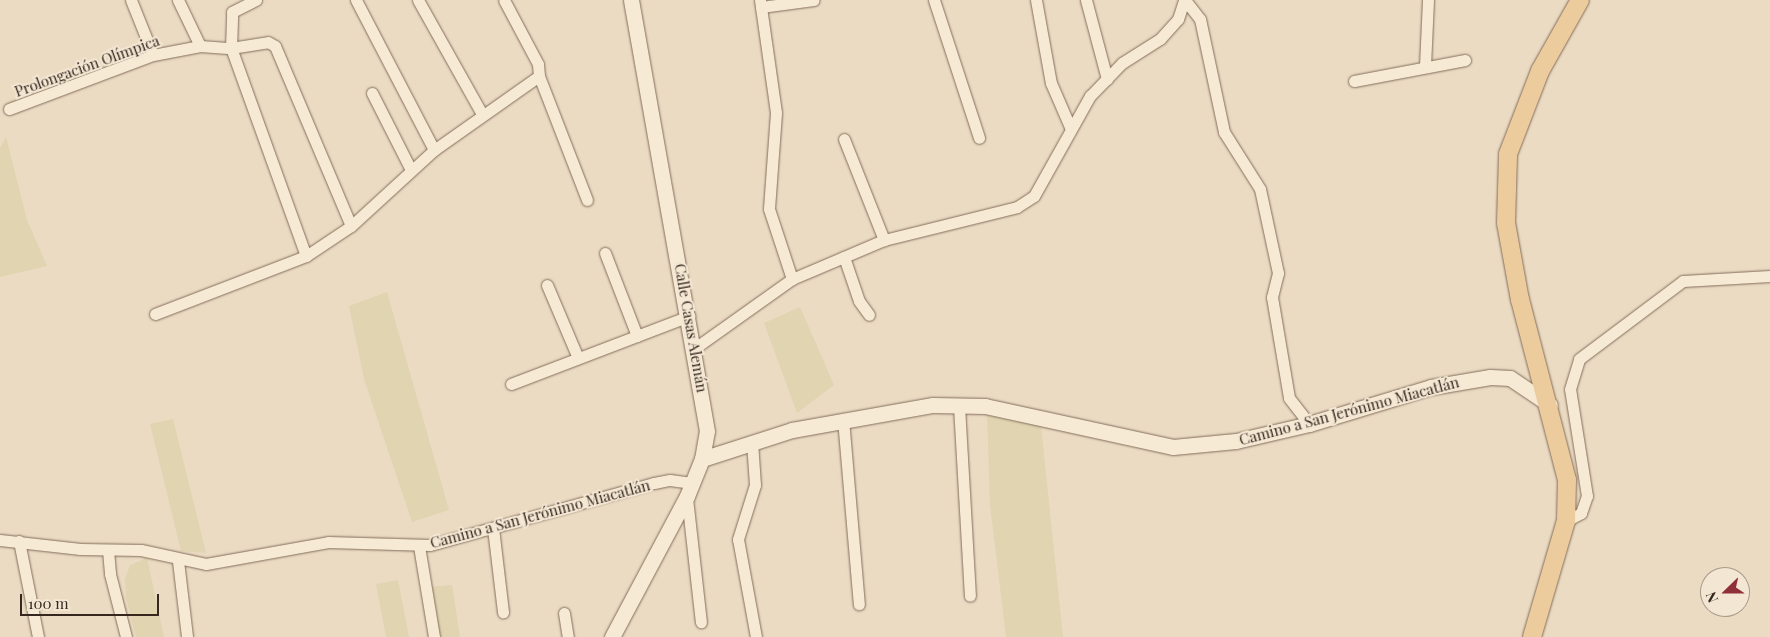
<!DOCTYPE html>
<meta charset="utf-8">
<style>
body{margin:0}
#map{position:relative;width:1770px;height:637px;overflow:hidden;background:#ebdbc3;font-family:"Playfair Display",serif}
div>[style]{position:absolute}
.farmland>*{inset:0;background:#e0d4b1}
.roads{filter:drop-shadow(0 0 1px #846d5b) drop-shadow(0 0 1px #846d5b)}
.street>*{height:11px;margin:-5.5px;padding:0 5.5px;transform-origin:5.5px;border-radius:5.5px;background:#f6ead5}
.secondary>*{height:15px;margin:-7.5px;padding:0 7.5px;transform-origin:7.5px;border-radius:7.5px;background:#f6ead5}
.primary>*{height:18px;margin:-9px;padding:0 9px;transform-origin:9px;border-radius:9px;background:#eccc9d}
span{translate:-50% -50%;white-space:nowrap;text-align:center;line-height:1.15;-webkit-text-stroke:4px #f3e6d2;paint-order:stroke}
.street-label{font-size:15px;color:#35271e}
.north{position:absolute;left:1700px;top:567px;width:50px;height:50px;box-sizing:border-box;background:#f3e6d2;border:1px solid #a79a8a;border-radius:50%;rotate:248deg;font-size:14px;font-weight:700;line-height:20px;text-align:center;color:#35271e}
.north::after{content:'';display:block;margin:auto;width:18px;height:22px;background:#8f2f38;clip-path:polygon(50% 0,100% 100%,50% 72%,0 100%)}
.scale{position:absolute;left:20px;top:594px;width:139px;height:22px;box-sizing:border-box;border:2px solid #35271e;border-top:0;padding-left:6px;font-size:15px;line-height:18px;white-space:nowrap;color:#35271e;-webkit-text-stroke:4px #f3e6d2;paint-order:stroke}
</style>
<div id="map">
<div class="farmland">
<div style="clip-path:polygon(6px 137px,27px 220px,47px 266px,0 277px,0 148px)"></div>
<div style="clip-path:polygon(387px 292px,449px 510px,412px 522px,364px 379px,349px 306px)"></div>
<div style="clip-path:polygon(800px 307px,834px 385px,797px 413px,764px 323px)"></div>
<div style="clip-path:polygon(987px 414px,1041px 426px,1063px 637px,1006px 637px,990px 505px)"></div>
<div style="clip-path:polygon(173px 419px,206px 553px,181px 551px,150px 424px)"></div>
<div style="clip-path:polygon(147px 558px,164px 637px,136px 637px,126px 598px,125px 579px,130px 565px)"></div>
<div style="clip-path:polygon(398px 580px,409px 637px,386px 637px,376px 584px)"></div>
<div style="clip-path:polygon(452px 585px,460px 637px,437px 637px,429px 587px)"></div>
</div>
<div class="roads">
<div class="street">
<div style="left:131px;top:0;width:59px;rotate:68.2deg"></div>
<div style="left:178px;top:0;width:51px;rotate:64.4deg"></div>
<div style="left:356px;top:0;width:169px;rotate:62.5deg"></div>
<div style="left:418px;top:0;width:131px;rotate:60.7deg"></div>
<div style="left:760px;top:0;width:114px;rotate:81.9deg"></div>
<div style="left:776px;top:113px;width:96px;rotate:94.2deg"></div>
<div style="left:769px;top:209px;width:74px;rotate:71.8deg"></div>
<div style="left:934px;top:0;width:145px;rotate:71.9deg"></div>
<div style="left:1036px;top:0;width:84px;rotate:79.8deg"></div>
<div style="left:1051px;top:83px;width:48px;rotate:66.6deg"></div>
<div style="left:1086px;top:0;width:82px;rotate:75.1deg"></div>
<div style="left:1185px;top:0;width:24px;rotate:52deg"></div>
<div style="left:1200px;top:19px;width:116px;rotate:78deg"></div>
<div style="left:1224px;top:132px;width:67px;rotate:57.7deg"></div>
<div style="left:1260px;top:189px;width:86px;rotate:77.9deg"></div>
<div style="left:1278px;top:273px;width:25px;rotate:104deg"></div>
<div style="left:1272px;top:297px;width:102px;rotate:80.4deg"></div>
<div style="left:1289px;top:398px;width:33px;rotate:52deg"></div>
<div style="left:761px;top:7px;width:53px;rotate:-7.5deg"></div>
<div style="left:1425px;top:66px;width:66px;rotate:-87.4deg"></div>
<div style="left:539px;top:76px;width:133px;rotate:68.8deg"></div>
<div style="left:1354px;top:81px;width:113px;rotate:-10.7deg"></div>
<div style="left:372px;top:93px;width:86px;rotate:63.1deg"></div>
<div style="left:9px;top:109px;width:154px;rotate:-20.6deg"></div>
<div style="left:153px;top:55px;width:48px;rotate:-10.8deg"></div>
<div style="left:200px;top:46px;width:31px;rotate:4deg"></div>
<div style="left:231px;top:48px;width:36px;rotate:-88deg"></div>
<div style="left:232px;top:12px;width:27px;rotate:-27deg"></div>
<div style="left:844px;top:139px;width:109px;rotate:68.4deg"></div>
<div style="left:605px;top:253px;width:89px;rotate:68.9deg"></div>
<div style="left:306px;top:256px;width:221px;rotate:-109.8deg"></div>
<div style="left:231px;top:48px;width:37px;rotate:-9deg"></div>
<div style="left:268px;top:42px;width:8px;rotate:30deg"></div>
<div style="left:275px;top:46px;width:195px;rotate:67.1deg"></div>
<div style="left:844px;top:257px;width:46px;rotate:71.2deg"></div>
<div style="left:859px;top:301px;width:17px;rotate:54deg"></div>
<div style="left:547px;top:285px;width:79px;rotate:67deg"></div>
<div style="left:155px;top:314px;width:162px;rotate:-21deg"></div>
<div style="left:306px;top:256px;width:54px;rotate:-33.7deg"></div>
<div style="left:351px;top:226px;width:113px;rotate:-42.5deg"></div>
<div style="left:434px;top:150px;width:128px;rotate:-35.2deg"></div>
<div style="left:539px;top:76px;width:12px;rotate:-95deg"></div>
<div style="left:538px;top:64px;width:72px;rotate:-118deg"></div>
<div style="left:695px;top:348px;width:119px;rotate:-35.4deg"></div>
<div style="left:792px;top:279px;width:100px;rotate:-23deg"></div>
<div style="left:884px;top:240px;width:137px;rotate:-13.9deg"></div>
<div style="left:1017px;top:207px;width:20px;rotate:-33deg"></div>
<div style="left:1034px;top:196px;width:115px;rotate:-60.8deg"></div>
<div style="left:1090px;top:96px;width:46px;rotate:-45.9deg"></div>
<div style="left:1122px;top:63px;width:45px;rotate:-32.3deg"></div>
<div style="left:1160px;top:39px;width:27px;rotate:-48deg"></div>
<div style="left:1178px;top:19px;width:20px;rotate:-72deg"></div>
<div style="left:511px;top:384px;width:191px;rotate:-20.9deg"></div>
<div style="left:959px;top:406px;width:190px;rotate:86.7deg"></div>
<div style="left:843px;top:419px;width:186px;rotate:85.1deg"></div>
<div style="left:752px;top:442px;width:43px;rotate:86deg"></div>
<div style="left:755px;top:485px;width:57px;rotate:107.5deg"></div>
<div style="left:738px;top:539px;width:100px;rotate:79.6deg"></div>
<div style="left:687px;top:498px;width:125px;rotate:83.6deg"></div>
<div style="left:1566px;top:521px;width:17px;rotate:-28deg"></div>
<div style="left:1581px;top:513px;width:18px;rotate:-71deg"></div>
<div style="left:1587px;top:496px;width:108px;rotate:-99deg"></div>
<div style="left:1570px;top:389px;width:31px;rotate:-73deg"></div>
<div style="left:1579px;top:359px;width:130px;rotate:-36.9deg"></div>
<div style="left:1683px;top:281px;width:87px;rotate:-3.3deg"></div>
<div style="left:493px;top:528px;width:85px;rotate:83.2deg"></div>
<div style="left:0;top:540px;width:81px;rotate:6.4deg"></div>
<div style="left:80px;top:549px;width:61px;rotate:0.9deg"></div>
<div style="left:141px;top:550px;width:66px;rotate:12.2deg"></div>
<div style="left:206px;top:564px;width:124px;rotate:-10.2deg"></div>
<div style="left:328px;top:542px;width:102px;rotate:1.7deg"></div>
<div style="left:430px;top:545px;width:232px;rotate:-15.5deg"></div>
<div style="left:654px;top:483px;width:16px;rotate:-11deg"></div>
<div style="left:670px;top:480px;width:22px;rotate:8deg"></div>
<div style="left:19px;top:541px;width:98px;rotate:78.8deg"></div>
<div style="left:419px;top:546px;width:92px;rotate:80.6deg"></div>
<div style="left:108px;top:550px;width:24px;rotate:85deg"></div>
<div style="left:110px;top:574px;width:65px;rotate:75.7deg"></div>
<div style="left:178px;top:561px;width:77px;rotate:83.2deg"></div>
<div style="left:564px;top:613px;width:24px;rotate:81deg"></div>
</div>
<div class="secondary">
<div style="left:702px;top:459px;width:95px;rotate:-17.9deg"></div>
<div style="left:792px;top:430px;width:143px;rotate:-10.1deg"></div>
<div style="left:933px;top:405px;width:52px;rotate:1.1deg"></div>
<div style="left:985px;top:406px;width:192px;rotate:12.3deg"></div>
<div style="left:1173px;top:447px;width:63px;rotate:-5.4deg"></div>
<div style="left:1236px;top:441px;width:75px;rotate:-13.1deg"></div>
<div style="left:1309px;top:424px;width:127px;rotate:-16.9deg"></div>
<div style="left:1431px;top:387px;width:60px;rotate:-9.6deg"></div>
<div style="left:1490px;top:377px;width:20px;rotate:3deg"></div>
<div style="left:1510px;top:378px;width:48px;rotate:34deg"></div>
<div style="left:612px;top:637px;width:160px;rotate:-62deg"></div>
<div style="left:687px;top:496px;width:40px;rotate:-68deg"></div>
<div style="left:702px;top:459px;width:28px;rotate:-80deg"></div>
<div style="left:707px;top:431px;width:438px;rotate:-100deg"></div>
</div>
<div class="primary">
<div style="left:1532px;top:637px;width:121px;rotate:-73.7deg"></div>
<div style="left:1566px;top:521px;width:41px;rotate:-88.6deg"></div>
<div style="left:1567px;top:480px;width:186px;rotate:-104.6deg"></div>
<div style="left:1520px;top:300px;width:78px;rotate:-100.3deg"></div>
<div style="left:1506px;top:223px;width:69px;rotate:-88.3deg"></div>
<div style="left:1508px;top:154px;width:89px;rotate:-68.9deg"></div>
<div style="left:1540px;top:71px;width:81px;rotate:-60.6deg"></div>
</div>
</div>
<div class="street-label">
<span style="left:87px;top:66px;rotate:-20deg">Prolongación Olímpica</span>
<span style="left:691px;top:328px;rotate:80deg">Calle Casas Alemán</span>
<span style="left:1349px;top:411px;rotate:-15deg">Camino a San Jerónimo Miacatlán</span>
<span style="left:540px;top:514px;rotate:-15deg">Camino a San Jerónimo Miacatlán</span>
</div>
<div class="north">N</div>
<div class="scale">100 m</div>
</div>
